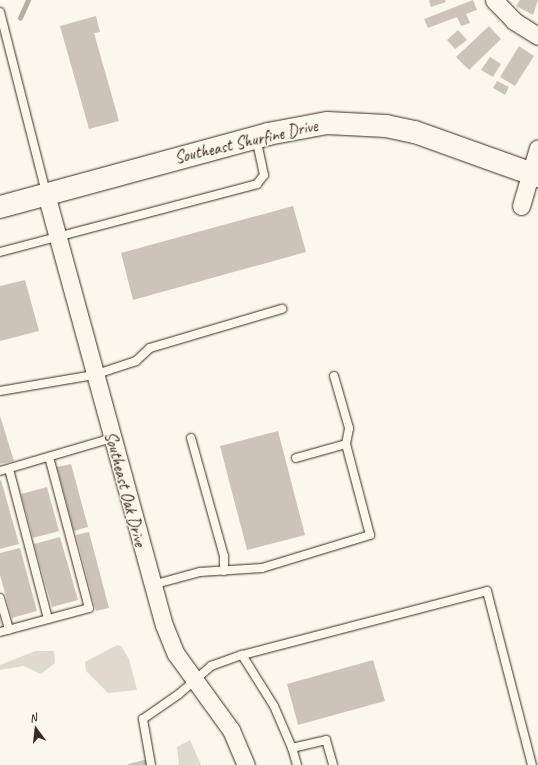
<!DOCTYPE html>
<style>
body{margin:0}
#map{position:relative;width:538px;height:765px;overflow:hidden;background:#fbf7ec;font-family:Caveat,sans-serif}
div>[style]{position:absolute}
.green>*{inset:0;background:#dfd9ce}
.stream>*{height:4.5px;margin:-2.25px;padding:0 2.25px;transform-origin:2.25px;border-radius:2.25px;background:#b6aea2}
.building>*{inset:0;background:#ccc4b9}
.roads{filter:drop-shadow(0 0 1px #3b2a1e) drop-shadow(0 0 1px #3b2a1e)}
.lane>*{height:8px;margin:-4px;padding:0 4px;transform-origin:4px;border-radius:4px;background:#fbf7ec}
.street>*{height:17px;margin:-8.5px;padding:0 8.5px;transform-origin:8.5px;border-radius:8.5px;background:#fbf7ec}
.secondary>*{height:22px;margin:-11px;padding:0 11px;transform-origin:11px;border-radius:11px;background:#fbf7ec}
span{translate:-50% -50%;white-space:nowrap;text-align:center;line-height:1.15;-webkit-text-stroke:3.5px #fbf7ec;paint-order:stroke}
.street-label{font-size:17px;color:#3b2a1e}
.north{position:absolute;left:16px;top:709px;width:40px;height:40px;-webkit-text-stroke:3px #fbf7ec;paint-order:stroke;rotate:345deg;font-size:11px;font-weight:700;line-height:16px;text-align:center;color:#3b2a1e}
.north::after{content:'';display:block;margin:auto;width:14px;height:18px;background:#3b2a1e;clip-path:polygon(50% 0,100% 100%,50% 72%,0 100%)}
</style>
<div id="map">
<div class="green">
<div style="clip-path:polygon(117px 645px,121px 646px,129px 659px,137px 690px,108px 693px,86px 671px,85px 662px)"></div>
<div style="clip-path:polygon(35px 651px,54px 651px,55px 663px,41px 674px,24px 666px,0 670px,0 665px)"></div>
<div style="clip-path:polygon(190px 740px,201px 765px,179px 765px,177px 747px)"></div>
</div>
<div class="stream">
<div style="left:20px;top:18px;width:20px;rotate:-66deg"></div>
</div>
<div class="building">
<div style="clip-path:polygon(429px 0,445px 0,446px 2px,431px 7px)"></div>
<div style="clip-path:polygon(473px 0,477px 10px,466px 14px,470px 23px,461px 26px,457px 17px,428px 28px,424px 19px)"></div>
<div style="clip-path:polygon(520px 0,538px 0,533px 15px,516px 6px)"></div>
<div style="clip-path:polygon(96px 16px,100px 32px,94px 33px,119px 121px,89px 129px,60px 26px)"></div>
<div style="clip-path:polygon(489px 26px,501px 39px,469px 70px,456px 57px)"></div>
<div style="clip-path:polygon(458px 30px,467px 40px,455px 49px,447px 40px)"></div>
<div style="clip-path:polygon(519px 46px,534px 56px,515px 86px,500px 77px)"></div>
<div style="clip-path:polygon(490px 57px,501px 64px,493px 77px,481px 70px)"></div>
<div style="clip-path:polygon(497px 81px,509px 87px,505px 95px,493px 88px)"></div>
<div style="clip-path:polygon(293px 206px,306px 252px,133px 300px,121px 253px)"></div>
<div style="clip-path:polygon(25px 280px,39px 331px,0 341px,0 286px)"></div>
<div style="clip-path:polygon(0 416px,14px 461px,0 464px)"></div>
<div style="clip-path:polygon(278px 431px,305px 535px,247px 550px,220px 446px)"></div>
<div style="clip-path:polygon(71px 464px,88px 527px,74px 531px,57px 467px)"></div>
<div style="clip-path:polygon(1px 480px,19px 544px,0 549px,0 481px)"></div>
<div style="clip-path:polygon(47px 487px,59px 531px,33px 538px,21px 494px)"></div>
<div style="clip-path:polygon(89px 532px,109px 608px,96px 611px,76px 535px)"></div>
<div style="clip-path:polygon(60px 537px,78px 600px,52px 607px,34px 544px)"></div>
<div style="clip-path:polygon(20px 548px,37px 611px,12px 618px,0 575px,0 553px)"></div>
<div style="clip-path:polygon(373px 660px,385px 701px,298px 725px,287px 684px)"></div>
<div style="clip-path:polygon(148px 759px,150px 765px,128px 765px,128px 764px)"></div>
</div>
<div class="roads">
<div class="lane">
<div style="left:0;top:12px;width:187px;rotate:75.7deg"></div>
<div style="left:0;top:252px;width:266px;rotate:-14.8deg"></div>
<div style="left:257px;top:184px;width:11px;rotate:-52deg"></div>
<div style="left:264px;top:175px;width:38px;rotate:-102deg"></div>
<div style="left:0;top:391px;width:95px;rotate:-9.7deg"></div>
<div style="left:94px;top:375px;width:44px;rotate:-18.4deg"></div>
<div style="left:136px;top:361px;width:19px;rotate:-43deg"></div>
<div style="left:150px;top:348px;width:138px;rotate:-16.5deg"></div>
<div style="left:191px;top:438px;width:123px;rotate:74.4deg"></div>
<div style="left:224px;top:556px;width:15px;rotate:90deg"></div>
<div style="left:296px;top:458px;width:52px;rotate:-15.6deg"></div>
<div style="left:9px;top:469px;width:155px;rotate:75.4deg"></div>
<div style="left:0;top:471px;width:117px;rotate:-16.4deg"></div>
<div style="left:152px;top:585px;width:50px;rotate:-15.2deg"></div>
<div style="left:200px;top:572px;width:62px;rotate:-3.7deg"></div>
<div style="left:262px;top:568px;width:113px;rotate:-17deg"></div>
<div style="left:370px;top:535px;width:94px;rotate:-104.8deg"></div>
<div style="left:346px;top:444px;width:16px;rotate:-79deg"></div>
<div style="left:349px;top:428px;width:54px;rotate:-106.1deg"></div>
<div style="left:0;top:598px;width:33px;rotate:74deg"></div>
<div style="left:0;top:632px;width:92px;rotate:-15.1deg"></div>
<div style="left:89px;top:608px;width:156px;rotate:-104.8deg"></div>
<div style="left:242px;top:655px;width:253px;rotate:-14.6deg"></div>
<div style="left:487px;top:591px;width:180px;rotate:75.5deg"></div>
<div style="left:151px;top:765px;width:47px;rotate:-99.9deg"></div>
<div style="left:143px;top:719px;width:44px;rotate:-34.8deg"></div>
<div style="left:179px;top:694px;width:43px;rotate:-41.2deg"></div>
<div style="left:211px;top:666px;width:33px;rotate:-20deg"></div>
<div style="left:242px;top:655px;width:60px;rotate:57.9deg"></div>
<div style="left:274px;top:706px;width:46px;rotate:66.8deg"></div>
<div style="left:297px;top:765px;width:18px;rotate:-106deg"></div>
<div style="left:292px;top:748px;width:35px;rotate:-13deg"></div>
<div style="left:326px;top:740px;width:26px;rotate:74deg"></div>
</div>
<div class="street">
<div style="left:494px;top:0;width:29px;rotate:46deg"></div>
<div style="left:514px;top:21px;width:28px;rotate:32deg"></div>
<div style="left:46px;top:194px;width:447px;rotate:74.7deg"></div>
<div style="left:164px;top:625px;width:31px;rotate:68deg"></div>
<div style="left:176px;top:654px;width:94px;rotate:54.1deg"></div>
<div style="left:231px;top:730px;width:38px;rotate:67deg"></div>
<div style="left:521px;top:206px;width:60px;rotate:-73.7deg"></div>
</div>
<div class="secondary">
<div style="left:0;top:207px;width:278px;rotate:-15.2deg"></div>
<div style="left:268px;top:134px;width:60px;rotate:-10.6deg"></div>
<div style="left:327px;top:123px;width:59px;rotate:2.9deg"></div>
<div style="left:386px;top:126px;width:30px;rotate:12deg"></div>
<div style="left:415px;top:132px;width:131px;rotate:19.7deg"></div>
</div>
</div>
<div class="street-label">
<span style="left:246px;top:142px;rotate:-13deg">Southeast Shurfine Drive</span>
<span style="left:125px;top:489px;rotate:75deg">Southeast Oak Drive</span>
</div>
<div class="north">N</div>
</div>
